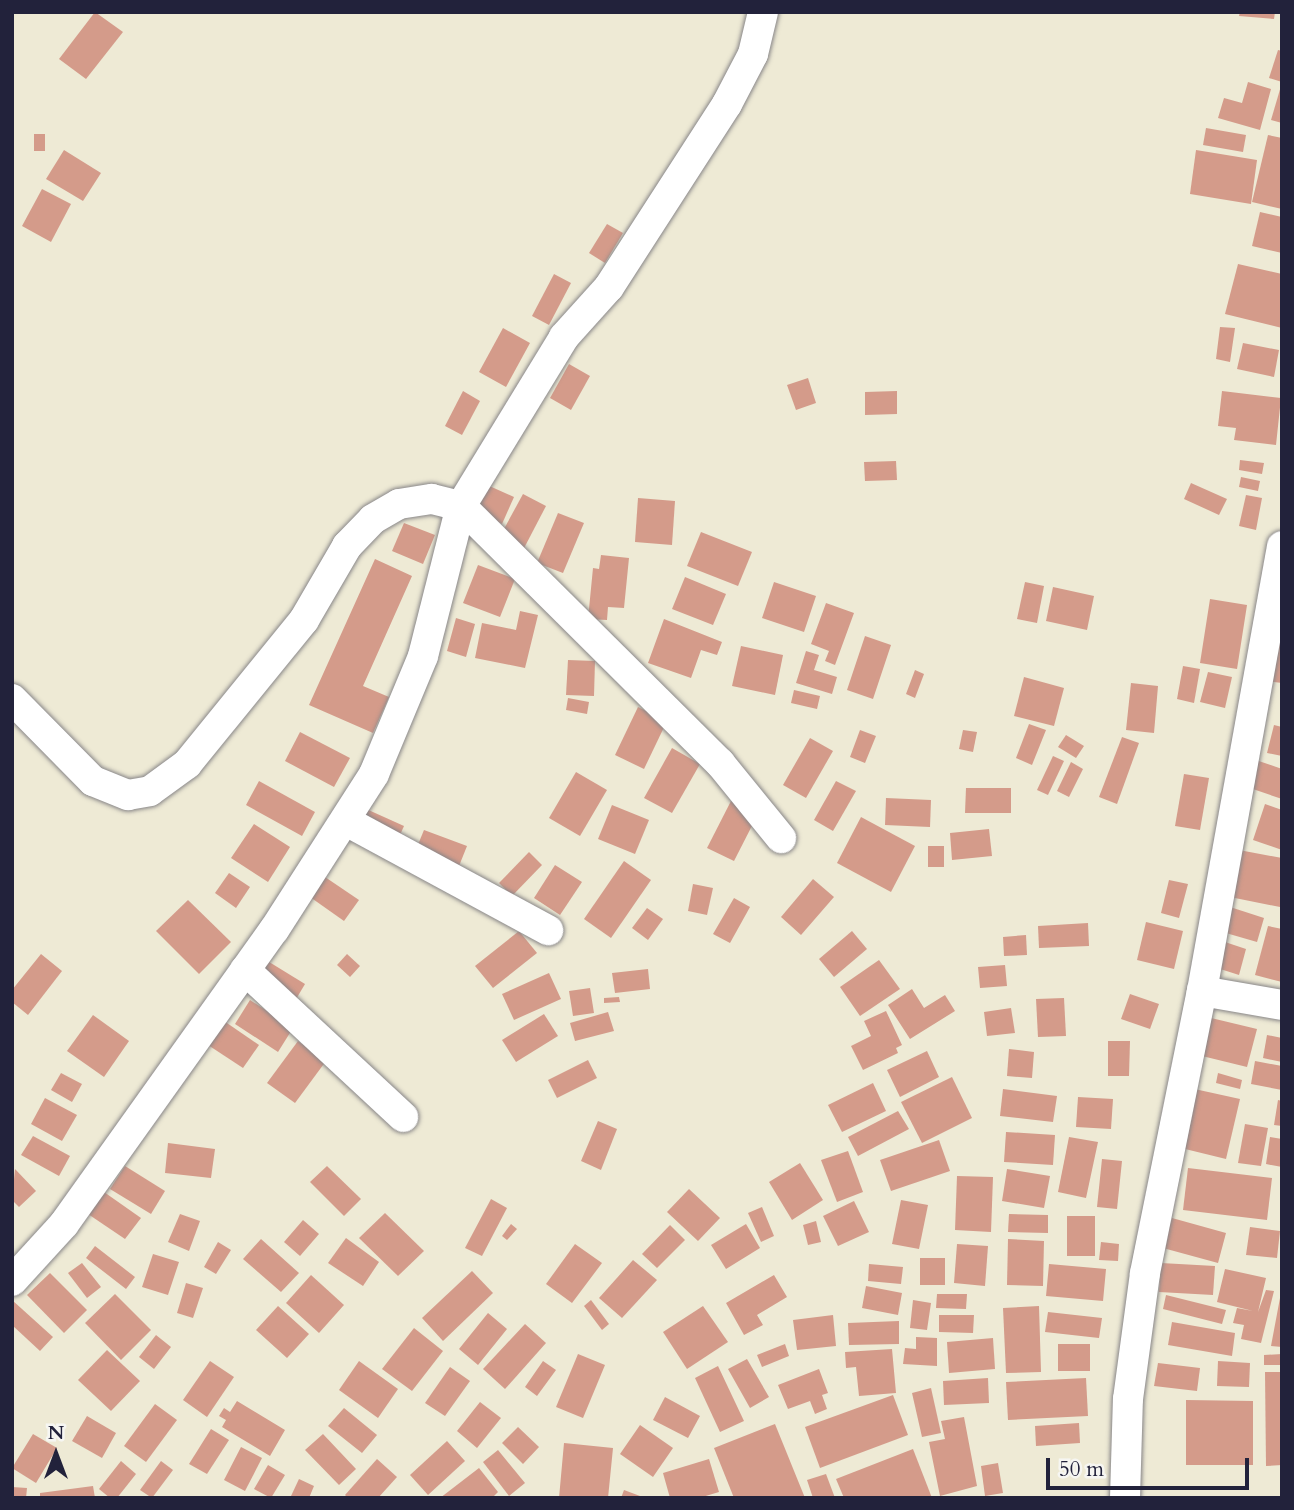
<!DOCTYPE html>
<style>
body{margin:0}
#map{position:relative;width:1294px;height:1510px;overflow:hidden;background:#eeead5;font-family:Cardo,serif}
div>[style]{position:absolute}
.building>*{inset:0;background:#d49b8a}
.roads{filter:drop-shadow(0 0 2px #888688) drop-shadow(0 0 2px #888688)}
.street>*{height:30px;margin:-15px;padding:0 15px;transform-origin:15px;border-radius:15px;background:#fff}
span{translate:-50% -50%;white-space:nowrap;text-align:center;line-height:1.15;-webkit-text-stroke:5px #f6f6f2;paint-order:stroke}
.frame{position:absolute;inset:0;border:14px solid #22223b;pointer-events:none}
.north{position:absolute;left:21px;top:1419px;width:70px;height:70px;-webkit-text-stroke:5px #f6f6f2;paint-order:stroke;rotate:0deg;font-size:19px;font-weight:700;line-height:28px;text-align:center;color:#22223b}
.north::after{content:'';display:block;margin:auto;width:24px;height:32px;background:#22223b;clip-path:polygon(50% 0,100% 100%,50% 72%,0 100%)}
.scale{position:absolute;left:1046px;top:1458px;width:203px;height:32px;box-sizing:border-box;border:4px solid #22223b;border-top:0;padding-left:9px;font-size:21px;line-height:24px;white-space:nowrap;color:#22223b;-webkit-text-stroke:5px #f6f6f2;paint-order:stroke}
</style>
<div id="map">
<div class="building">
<div style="clip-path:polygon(95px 12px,123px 32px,86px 79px,59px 59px)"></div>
<div style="clip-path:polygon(1240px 12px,1275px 12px,1274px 19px,1239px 16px)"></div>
<div style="clip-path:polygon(1278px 50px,1282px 51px,1282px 82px,1269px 78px)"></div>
<div style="clip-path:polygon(1248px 82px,1271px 89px,1260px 130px,1218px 118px,1224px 98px,1242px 103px)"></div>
<div style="clip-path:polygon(1281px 86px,1282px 86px,1282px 123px,1271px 120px)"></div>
<div style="clip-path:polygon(1206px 128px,1246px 135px,1243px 152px,1203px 145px)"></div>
<div style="clip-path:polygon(34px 134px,45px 134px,45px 151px,34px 151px)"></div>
<div style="clip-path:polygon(1268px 135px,1282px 138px,1282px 209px,1252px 202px)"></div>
<div style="clip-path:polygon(64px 150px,101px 173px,83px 201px,46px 179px)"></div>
<div style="clip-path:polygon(1196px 150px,1257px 160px,1251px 204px,1190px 194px)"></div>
<div style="clip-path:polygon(42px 189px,71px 204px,51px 242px,22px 226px)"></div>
<div style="clip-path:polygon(1260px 212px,1282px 217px,1282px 253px,1252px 246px)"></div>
<div style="clip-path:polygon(607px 224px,623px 233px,605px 263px,589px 253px)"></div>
<div style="clip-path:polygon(1238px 264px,1282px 274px,1282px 328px,1225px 314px)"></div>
<div style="clip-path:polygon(554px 274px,571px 283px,549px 325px,532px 316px)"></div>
<div style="clip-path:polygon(1220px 327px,1235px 328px,1230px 362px,1216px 359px)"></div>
<div style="clip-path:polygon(503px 328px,530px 343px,506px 387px,479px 372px)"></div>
<div style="clip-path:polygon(1243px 343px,1279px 350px,1274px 377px,1237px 369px)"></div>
<div style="clip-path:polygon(569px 364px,590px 376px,571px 410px,550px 398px)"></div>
<div style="clip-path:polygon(808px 378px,816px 403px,796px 410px,787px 385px)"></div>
<div style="clip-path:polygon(463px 391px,480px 401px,462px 435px,445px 426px)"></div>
<div style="clip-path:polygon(897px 391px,897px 414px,865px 415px,865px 392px)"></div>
<div style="clip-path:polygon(1222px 391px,1281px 398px,1276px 445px,1234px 440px,1236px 428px,1218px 426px)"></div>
<div style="clip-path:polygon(1240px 460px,1264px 463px,1262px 474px,1239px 470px)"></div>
<div style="clip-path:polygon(896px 461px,897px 480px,865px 481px,864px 462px)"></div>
<div style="clip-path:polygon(1241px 477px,1260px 481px,1258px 491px,1239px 487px)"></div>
<div style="clip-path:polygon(1191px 483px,1227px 499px,1219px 515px,1184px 499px)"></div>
<div style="clip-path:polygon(485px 484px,514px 497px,502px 524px,473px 510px)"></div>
<div style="clip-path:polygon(523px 494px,546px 506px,522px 552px,498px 540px)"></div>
<div style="clip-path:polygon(1246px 495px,1262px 498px,1256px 530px,1239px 526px)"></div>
<div style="clip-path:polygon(638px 498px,675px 501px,672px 545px,635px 542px)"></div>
<div style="clip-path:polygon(558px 513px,584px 523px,563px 573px,537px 563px)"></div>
<div style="clip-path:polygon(404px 523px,435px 535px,423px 564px,392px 551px)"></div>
<div style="clip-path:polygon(701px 532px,752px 552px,738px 586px,687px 566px)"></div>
<div style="clip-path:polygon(601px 555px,629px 558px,624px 608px,608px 607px,607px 620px,588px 619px,593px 568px,599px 569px)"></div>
<div style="clip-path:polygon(375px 559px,412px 576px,363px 686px,389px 697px,373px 733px,309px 705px)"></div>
<div style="clip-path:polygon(478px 565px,515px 579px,500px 617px,463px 603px)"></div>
<div style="clip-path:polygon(685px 577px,726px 594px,713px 625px,672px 609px)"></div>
<div style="clip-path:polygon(774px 582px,816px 596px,804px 632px,762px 618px)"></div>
<div style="clip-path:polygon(1025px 582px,1044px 586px,1037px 623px,1017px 619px)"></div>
<div style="clip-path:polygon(1053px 587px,1094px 596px,1087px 630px,1046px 621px)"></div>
<div style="clip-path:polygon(1210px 599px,1247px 605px,1237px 669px,1200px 663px)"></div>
<div style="clip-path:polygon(826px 603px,854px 613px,835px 665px,825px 661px,829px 651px,811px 644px)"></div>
<div style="clip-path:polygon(520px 611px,538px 615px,525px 668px,475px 658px,482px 623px,516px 630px)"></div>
<div style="clip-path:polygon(456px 618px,475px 624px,466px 657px,447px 651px)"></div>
<div style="clip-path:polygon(664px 619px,722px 642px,717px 655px,701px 650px,691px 678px,648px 663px)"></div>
<div style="clip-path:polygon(1281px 635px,1282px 683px,1266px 681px)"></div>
<div style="clip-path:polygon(865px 636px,891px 645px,873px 699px,847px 690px)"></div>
<div style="clip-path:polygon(741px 646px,783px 655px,775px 695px,732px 686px)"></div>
<div style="clip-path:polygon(806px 651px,819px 655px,814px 670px,837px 677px,832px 694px,796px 683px)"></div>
<div style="clip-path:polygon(568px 660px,595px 661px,594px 696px,566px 695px)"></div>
<div style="clip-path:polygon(1183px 666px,1200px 669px,1194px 703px,1177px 699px)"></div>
<div style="clip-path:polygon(915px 670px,924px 674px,915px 698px,906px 694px)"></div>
<div style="clip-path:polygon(1208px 672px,1232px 677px,1225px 708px,1200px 702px)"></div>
<div style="clip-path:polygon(1024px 677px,1064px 688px,1054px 726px,1014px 716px)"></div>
<div style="clip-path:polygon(1131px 683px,1158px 686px,1154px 733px,1126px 730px)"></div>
<div style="clip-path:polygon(794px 690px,820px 696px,817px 709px,791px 703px)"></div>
<div style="clip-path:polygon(568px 698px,589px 702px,587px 714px,566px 710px)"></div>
<div style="clip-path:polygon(638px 707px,667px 721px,644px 769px,615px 755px)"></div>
<div style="clip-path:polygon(1029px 724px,1046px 730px,1032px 765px,1016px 758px)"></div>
<div style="clip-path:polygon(1274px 725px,1282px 727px,1282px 756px,1267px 753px)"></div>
<div style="clip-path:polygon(860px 730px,876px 736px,865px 763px,850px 757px)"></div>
<div style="clip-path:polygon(963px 730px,977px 732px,973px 752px,959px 749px)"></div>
<div style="clip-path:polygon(300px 732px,350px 758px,334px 787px,285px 761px)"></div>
<div style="clip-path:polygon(1066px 735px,1084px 746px,1076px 758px,1058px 747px)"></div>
<div style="clip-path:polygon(1122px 737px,1139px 743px,1117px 804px,1099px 797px)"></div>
<div style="clip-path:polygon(810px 738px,833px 751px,806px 798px,783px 785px)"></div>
<div style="clip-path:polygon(672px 748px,700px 764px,672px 813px,644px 798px)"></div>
<div style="clip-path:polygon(1053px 756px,1064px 761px,1048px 795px,1037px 790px)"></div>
<div style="clip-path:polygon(1256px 760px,1282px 769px,1282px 799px,1247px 787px)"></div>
<div style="clip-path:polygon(1071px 762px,1083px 769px,1069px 797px,1057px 791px)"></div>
<div style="clip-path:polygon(576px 772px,607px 790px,580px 836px,549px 818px)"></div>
<div style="clip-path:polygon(1184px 774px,1209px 778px,1200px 830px,1175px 826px)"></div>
<div style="clip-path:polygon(259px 781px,315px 812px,302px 836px,246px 805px)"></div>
<div style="clip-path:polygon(836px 781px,856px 791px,833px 831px,814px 820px)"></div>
<div style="clip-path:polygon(966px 788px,1011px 788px,1011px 813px,965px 813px)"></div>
<div style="clip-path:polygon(886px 798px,931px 800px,930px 827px,885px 825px)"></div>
<div style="clip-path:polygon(731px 801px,758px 814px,734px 861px,707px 848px)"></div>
<div style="clip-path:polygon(1265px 804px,1282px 810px,1282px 850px,1253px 840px)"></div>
<div style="clip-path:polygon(612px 805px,649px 820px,635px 854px,598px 839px)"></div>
<div style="clip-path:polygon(364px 808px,404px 826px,390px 857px,350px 838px)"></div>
<div style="clip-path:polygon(861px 817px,915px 846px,891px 892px,837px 863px)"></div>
<div style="clip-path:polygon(254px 824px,290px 847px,268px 882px,231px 858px)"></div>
<div style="clip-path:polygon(989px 829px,992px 856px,952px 860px,950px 833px)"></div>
<div style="clip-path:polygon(424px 830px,467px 846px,453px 881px,410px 864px)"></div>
<div style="clip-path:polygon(928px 846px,944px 846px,944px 867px,928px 867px)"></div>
<div style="clip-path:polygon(1239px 850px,1282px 858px,1280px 907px,1230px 897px)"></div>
<div style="clip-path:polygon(529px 852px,542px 865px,512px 896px,499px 883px)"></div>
<div style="clip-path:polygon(624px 861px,651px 880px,611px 938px,584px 919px)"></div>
<div style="clip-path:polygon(555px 865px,582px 882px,560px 915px,534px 898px)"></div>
<div style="clip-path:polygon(229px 873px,250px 887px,236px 908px,215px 893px)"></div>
<div style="clip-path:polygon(325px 877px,359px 900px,344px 921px,310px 897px)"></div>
<div style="clip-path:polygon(813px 879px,834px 897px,801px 935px,781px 917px)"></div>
<div style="clip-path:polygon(1169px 880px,1188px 884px,1179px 918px,1161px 913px)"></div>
<div style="clip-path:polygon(693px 884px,713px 888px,707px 915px,688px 911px)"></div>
<div style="clip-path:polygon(734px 898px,750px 907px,730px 943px,713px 934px)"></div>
<div style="clip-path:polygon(188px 900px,231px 942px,199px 974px,156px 931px)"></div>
<div style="clip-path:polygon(1227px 906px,1264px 918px,1257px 942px,1219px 931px)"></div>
<div style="clip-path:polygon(647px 908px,663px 919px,648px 940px,632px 928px)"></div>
<div style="clip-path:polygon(1146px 922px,1183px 931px,1174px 969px,1137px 960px)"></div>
<div style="clip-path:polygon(1088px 923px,1089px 946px,1039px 948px,1038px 926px)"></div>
<div style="clip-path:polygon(1268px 926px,1282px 929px,1282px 982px,1255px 975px)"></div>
<div style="clip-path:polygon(519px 931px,537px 953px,493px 988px,475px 966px)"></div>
<div style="clip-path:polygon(852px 931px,867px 949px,834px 977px,819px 959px)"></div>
<div style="clip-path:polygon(1026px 935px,1027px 955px,1004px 956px,1003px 937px)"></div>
<div style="clip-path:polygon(1222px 941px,1246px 949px,1239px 975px,1214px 967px)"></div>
<div style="clip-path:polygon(41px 954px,62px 971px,28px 1015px,12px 1002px,12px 990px)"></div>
<div style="clip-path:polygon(347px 954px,360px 966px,350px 977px,337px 965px)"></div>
<div style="clip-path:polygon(261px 957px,305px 984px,292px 1006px,248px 978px)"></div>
<div style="clip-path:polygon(879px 960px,900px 989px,860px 1016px,840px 987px)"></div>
<div style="clip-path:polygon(1005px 965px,1007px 986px,980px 988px,978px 967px)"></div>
<div style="clip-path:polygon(648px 969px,650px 989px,615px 993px,612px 973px)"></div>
<div style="clip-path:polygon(549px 973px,561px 999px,514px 1020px,502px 994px)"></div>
<div style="clip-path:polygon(590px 988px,594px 1013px,573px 1016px,569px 991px)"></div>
<div style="clip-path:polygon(912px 989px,924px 1008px,945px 995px,955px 1011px,910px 1039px,888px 1005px)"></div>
<div style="clip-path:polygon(1130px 994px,1159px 1004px,1150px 1029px,1121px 1019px)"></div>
<div style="clip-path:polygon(619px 997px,620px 1002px,604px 1003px,604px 998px)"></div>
<div style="clip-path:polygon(1064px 998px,1066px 1036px,1038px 1037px,1036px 999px)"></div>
<div style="clip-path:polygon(250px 1000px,293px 1028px,278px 1052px,235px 1024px)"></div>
<div style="clip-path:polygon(1011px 1008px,1015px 1033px,987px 1036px,984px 1012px)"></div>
<div style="clip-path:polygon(886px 1011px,902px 1045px,896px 1048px,898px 1053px,863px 1070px,851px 1046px,871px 1036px,864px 1021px)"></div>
<div style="clip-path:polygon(608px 1012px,614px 1031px,575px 1041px,570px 1023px)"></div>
<div style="clip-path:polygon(544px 1014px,558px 1036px,516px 1062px,502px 1040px)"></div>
<div style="clip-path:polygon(93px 1015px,129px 1041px,104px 1077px,67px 1051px)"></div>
<div style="clip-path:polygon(1207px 1017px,1257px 1029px,1247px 1067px,1198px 1055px)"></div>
<div style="clip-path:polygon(224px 1021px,259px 1045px,243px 1068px,208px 1045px)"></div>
<div style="clip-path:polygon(1267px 1035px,1282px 1038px,1282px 1062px,1263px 1058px)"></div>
<div style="clip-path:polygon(298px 1041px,326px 1061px,295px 1103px,267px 1083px)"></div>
<div style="clip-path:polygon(1108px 1041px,1130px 1041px,1129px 1076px,1108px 1076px)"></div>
<div style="clip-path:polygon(1009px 1049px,1034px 1052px,1032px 1078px,1007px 1076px)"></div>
<div style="clip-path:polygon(927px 1051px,939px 1077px,900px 1097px,887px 1070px)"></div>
<div style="clip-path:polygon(588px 1060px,597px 1078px,557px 1098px,548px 1080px)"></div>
<div style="clip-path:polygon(1255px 1061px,1282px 1066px,1282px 1090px,1251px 1084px)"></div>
<div style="clip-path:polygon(61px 1073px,82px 1084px,72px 1102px,51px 1090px)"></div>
<div style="clip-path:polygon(1218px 1073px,1242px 1080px,1240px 1089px,1216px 1083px)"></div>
<div style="clip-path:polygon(952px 1077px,972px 1118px,922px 1143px,901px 1102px)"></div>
<div style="clip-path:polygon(873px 1083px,886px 1111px,842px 1132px,828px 1105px)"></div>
<div style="clip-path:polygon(1190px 1088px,1240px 1099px,1226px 1159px,1177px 1147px)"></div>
<div style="clip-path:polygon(1003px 1089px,1057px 1096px,1053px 1122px,1000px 1116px)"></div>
<div style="clip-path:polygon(1078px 1097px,1113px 1099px,1111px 1129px,1076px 1127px)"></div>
<div style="clip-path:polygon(45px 1098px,77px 1115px,62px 1141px,31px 1124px)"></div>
<div style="clip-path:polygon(1278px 1100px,1282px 1101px,1282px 1126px,1274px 1125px)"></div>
<div style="clip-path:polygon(898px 1111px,909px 1129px,858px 1156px,848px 1137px)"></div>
<div style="clip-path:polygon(598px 1121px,617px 1129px,601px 1170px,581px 1161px)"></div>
<div style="clip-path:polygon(1245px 1124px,1268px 1128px,1261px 1166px,1238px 1163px)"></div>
<div style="clip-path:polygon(1006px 1132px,1055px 1135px,1053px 1165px,1004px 1162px)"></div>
<div style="clip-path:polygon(33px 1136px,70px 1156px,59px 1176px,21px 1155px)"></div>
<div style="clip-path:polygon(1069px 1137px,1098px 1142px,1086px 1198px,1058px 1192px)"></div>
<div style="clip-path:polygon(1270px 1137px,1282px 1139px,1282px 1167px,1266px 1164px)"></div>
<div style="clip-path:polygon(939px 1140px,950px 1171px,891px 1191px,880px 1160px)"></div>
<div style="clip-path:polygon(168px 1143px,215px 1149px,211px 1178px,165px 1173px)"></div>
<div style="clip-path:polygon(848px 1151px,863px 1192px,837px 1202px,821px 1160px)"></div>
<div style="clip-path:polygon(1102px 1159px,1122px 1161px,1117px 1209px,1097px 1207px)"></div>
<div style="clip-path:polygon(800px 1163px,823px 1200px,792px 1220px,769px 1182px)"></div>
<div style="clip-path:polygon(125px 1166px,165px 1191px,151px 1214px,110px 1189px)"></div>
<div style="clip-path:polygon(327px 1166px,361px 1199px,344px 1216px,310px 1182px)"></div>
<div style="clip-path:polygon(1188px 1168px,1272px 1178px,1267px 1220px,1183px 1210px)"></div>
<div style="clip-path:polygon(15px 1169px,36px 1191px,19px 1207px,12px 1200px)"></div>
<div style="clip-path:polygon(1007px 1169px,1050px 1176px,1044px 1208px,1002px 1201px)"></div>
<div style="clip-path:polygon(957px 1176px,993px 1177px,991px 1232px,955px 1230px)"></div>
<div style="clip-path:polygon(689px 1189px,720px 1218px,698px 1241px,667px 1212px)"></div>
<div style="clip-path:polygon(104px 1192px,141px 1218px,125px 1239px,88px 1214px)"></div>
<div style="clip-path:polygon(491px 1199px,507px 1208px,482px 1256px,465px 1248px)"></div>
<div style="clip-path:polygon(901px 1200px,928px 1205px,919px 1249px,892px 1244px)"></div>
<div style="clip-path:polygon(854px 1201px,869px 1232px,838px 1246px,823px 1216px)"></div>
<div style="clip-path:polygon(762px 1207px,774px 1236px,761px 1242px,748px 1213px)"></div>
<div style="clip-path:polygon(385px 1213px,424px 1251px,398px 1276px,359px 1238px)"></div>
<div style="clip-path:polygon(180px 1214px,200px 1221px,189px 1251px,168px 1242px)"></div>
<div style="clip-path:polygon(1009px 1214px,1048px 1215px,1048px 1233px,1008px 1232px)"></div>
<div style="clip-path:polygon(1067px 1216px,1095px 1216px,1095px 1256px,1067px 1256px)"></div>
<div style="clip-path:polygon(1172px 1218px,1226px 1233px,1218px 1263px,1163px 1248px)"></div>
<div style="clip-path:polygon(303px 1220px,319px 1234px,300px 1256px,284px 1242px)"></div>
<div style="clip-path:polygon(816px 1221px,821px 1242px,808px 1245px,803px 1225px)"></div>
<div style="clip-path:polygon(511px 1224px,517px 1229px,507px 1240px,502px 1236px)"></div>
<div style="clip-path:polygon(746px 1224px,760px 1248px,726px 1269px,711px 1245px)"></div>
<div style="clip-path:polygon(670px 1225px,685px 1240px,657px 1268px,642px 1254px)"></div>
<div style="clip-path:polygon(1250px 1227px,1280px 1231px,1277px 1258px,1246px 1255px)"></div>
<div style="clip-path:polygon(346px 1238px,379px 1262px,363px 1286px,328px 1263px)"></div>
<div style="clip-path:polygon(261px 1239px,299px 1273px,281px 1292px,243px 1259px)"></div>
<div style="clip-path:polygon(1008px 1239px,1044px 1241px,1043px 1286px,1007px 1285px)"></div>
<div style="clip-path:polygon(218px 1242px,231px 1250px,216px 1274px,204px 1267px)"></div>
<div style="clip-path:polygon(1101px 1242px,1119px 1244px,1118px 1261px,1099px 1260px)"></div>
<div style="clip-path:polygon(575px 1244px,602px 1263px,572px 1303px,546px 1284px)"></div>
<div style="clip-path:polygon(957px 1244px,988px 1246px,985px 1286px,954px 1283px)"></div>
<div style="clip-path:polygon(95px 1246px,135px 1277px,126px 1289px,86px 1258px)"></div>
<div style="clip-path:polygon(153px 1254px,179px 1262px,168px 1295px,142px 1287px)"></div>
<div style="clip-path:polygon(920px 1258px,945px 1258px,945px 1285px,920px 1285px)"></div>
<div style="clip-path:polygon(633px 1260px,657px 1280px,622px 1318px,599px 1298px)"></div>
<div style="clip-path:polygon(82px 1263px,101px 1287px,87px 1298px,68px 1273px)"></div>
<div style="clip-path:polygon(1161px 1263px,1215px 1266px,1213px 1295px,1159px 1292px)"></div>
<div style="clip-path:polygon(869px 1264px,903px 1267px,901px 1284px,868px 1281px)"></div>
<div style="clip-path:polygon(1049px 1264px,1106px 1269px,1103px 1301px,1046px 1296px)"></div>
<div style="clip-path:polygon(1225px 1269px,1266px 1278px,1258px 1312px,1266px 1290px,1274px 1291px,1261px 1343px,1241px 1339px,1244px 1325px,1233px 1323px,1237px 1308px,1253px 1311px,1217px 1302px)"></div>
<div style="clip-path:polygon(472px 1271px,493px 1293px,443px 1341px,422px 1318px)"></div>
<div style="clip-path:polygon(50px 1273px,87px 1310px,64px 1333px,27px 1295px)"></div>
<div style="clip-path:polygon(311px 1275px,344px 1305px,319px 1333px,286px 1303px)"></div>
<div style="clip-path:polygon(774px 1275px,787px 1297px,757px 1315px,763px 1325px,744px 1335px,726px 1303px)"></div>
<div style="clip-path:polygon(186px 1283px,203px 1288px,193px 1318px,177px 1313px)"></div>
<div style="clip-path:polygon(866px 1286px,902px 1293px,898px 1315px,862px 1308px)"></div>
<div style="clip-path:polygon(115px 1294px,151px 1330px,121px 1360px,85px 1323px)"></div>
<div style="clip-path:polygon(937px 1294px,967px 1294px,966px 1309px,936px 1308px)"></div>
<div style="clip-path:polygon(1166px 1295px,1226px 1310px,1222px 1324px,1163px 1309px)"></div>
<div style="clip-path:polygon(1280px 1298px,1282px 1298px,1282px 1347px,1271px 1346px)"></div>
<div style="clip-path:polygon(12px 1300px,53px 1337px,40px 1351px,12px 1325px)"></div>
<div style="clip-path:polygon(591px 1300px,609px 1324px,602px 1330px,584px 1306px)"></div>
<div style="clip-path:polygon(913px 1300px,931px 1303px,927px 1330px,910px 1328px)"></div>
<div style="clip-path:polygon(278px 1306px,309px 1334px,287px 1358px,256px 1330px)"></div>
<div style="clip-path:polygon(703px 1306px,728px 1342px,687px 1369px,663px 1332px)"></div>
<div style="clip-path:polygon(1039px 1306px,1041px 1372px,1006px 1373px,1003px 1308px)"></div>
<div style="clip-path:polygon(1048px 1312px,1102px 1318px,1099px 1338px,1045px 1332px)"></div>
<div style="clip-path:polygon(488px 1313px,507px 1329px,478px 1365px,459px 1349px)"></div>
<div style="clip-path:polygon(833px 1315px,836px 1346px,797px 1350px,793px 1320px)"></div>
<div style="clip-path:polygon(939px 1315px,974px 1315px,973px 1333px,939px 1332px)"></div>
<div style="clip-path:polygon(899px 1321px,899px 1344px,849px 1345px,848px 1323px)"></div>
<div style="clip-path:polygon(1172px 1322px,1235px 1333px,1232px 1356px,1168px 1345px)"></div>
<div style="clip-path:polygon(525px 1324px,546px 1343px,505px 1389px,483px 1369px)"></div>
<div style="clip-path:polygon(414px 1328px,443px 1351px,412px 1391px,382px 1369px)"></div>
<div style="clip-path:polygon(156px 1335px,171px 1347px,154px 1369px,139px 1357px)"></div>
<div style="clip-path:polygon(916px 1337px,937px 1338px,937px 1366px,903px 1364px,905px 1348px,916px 1349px)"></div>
<div style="clip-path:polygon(993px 1338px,995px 1369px,949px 1373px,947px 1342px)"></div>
<div style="clip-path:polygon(785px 1344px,789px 1356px,762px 1367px,757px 1355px)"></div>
<div style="clip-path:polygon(1058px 1344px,1090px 1344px,1090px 1371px,1058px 1371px)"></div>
<div style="clip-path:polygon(892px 1349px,896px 1393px,859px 1396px,856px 1367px,846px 1368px,845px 1352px)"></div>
<div style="clip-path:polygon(107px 1350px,140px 1381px,111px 1411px,78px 1380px)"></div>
<div style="clip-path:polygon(578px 1354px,605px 1365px,583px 1418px,556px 1407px)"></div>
<div style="clip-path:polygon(1282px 1354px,1282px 1365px,1264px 1365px,1264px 1355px)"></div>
<div style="clip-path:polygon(747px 1359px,769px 1397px,750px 1408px,728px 1369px)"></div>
<div style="clip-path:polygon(210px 1361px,234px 1377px,207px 1417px,183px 1400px)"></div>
<div style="clip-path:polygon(359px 1361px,398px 1389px,378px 1418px,339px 1390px)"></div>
<div style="clip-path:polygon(543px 1361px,556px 1370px,537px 1396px,525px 1387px)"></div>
<div style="clip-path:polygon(1218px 1361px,1250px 1363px,1249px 1387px,1217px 1386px)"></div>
<div style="clip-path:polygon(1158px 1363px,1200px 1368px,1197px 1391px,1154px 1386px)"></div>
<div style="clip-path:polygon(718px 1366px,744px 1421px,720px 1432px,695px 1378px)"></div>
<div style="clip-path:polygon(450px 1367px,470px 1381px,445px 1416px,425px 1403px)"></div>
<div style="clip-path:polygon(819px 1369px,828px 1393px,822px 1395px,827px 1409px,815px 1414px,810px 1401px,788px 1409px,778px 1385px)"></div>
<div style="clip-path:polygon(1265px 1372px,1282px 1372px,1282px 1465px,1266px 1466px)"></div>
<div style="clip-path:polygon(988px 1378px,989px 1403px,944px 1405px,943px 1381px)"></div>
<div style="clip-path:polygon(1086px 1378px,1088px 1416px,1008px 1420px,1006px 1382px)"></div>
<div style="clip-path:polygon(931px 1388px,941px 1433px,922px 1437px,912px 1393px)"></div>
<div style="clip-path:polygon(893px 1395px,908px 1435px,820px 1468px,805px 1427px)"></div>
<div style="clip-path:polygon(665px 1397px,700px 1416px,688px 1438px,653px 1420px)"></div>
<div style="clip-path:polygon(1186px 1400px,1253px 1401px,1253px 1465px,1186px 1465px)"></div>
<div style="clip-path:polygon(237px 1401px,285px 1430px,270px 1456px,222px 1427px,226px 1420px,219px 1416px,224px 1408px,230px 1412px)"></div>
<div style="clip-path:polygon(480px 1402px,501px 1418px,477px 1448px,457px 1431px)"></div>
<div style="clip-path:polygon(155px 1404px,177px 1420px,146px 1462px,124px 1446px)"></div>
<div style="clip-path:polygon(344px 1408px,377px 1435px,362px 1453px,328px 1426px)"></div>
<div style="clip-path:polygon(87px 1416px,116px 1433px,102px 1458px,72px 1441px)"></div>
<div style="clip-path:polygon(964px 1417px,977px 1486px,940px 1496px,929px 1442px,945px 1439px,941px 1421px)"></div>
<div style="clip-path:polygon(1079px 1423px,1080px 1443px,1036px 1446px,1035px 1426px)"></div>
<div style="clip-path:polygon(775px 1424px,805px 1498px,734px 1498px,714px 1448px)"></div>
<div style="clip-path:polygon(640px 1425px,673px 1448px,653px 1477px,620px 1454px)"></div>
<div style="clip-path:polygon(518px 1427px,539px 1447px,523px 1464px,502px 1443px)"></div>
<div style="clip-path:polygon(211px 1429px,229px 1440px,207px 1474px,189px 1464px)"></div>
<div style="clip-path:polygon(33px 1434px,57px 1448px,36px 1483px,12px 1468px)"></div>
<div style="clip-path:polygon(323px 1434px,356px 1469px,339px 1485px,305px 1450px)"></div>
<div style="clip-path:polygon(447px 1441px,465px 1461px,428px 1495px,410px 1475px)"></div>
<div style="clip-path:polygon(564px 1443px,613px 1448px,608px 1498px,559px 1498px)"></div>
<div style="clip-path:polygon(241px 1447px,262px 1458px,245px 1491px,224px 1480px)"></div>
<div style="clip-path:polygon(913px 1449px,932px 1498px,844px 1498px,836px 1479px)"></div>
<div style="clip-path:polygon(498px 1450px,525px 1483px,509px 1496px,483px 1462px)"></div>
<div style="clip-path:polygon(377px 1459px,397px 1477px,378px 1498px,348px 1498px,345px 1495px)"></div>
<div style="clip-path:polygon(709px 1459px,719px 1492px,699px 1498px,670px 1498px,663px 1473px)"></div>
<div style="clip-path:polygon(121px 1461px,136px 1474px,117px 1498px,110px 1498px,99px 1489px)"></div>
<div style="clip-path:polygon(161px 1461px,173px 1470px,152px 1498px,140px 1490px)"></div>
<div style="clip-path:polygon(998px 1463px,1003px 1493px,985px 1496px,981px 1466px)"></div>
<div style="clip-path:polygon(268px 1465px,285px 1475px,271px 1498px,254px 1489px)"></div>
<div style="clip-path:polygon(479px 1468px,498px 1492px,492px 1498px,440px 1498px)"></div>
<div style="clip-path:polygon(826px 1474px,835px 1498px,813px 1498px,807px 1480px)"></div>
<div style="clip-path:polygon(299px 1479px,314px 1486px,309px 1498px,291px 1496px)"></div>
<div style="clip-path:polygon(93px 1486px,95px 1498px,40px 1498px,40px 1493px)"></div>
<div style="clip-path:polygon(12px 1487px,27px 1488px,26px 1498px,12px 1498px)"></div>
<div style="clip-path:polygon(624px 1490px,640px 1496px,639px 1498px,621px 1498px)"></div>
</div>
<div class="roads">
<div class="street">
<div style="left:12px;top:699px;width:115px;rotate:45.4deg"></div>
<div style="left:93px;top:781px;width:38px;rotate:22deg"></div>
<div style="left:128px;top:795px;width:22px;rotate:-10deg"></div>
<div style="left:150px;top:791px;width:46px;rotate:-36.1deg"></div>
<div style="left:187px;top:764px;width:186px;rotate:-50.9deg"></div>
<div style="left:304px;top:620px;width:86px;rotate:-59.8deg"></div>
<div style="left:347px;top:546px;width:37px;rotate:-46deg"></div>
<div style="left:373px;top:519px;width:30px;rotate:-30deg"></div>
<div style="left:399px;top:504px;width:33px;rotate:-9deg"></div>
<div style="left:432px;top:499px;width:30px;rotate:14deg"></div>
<div style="left:461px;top:506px;width:365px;rotate:44.8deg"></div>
<div style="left:720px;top:763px;width:97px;rotate:50.9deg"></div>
<div style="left:346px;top:821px;width:230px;rotate:28.4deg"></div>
<div style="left:245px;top:970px;width:216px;rotate:42.9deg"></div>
<div style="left:1202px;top:991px;width:81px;rotate:9.9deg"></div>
<div style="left:12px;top:1281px;width:77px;rotate:-47.6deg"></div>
<div style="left:64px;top:1224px;width:361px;rotate:-54.5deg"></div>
<div style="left:274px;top:930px;width:185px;rotate:-57.3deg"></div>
<div style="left:374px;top:774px;width:128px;rotate:-67.4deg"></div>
<div style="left:423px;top:656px;width:155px;rotate:-75.8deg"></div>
<div style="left:461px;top:506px;width:198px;rotate:-58.6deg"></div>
<div style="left:564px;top:337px;width:67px;rotate:-48deg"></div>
<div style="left:609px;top:287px;width:218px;rotate:-57.2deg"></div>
<div style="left:727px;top:104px;width:56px;rotate:-62.5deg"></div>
<div style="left:753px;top:54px;width:43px;rotate:-76.6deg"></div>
<div style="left:1125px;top:1498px;width:99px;rotate:-88.3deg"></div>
<div style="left:1128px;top:1399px;width:127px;rotate:-82.3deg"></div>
<div style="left:1145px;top:1273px;width:288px;rotate:-78.6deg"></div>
<div style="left:1202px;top:991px;width:452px;rotate:-79.8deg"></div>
</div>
</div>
<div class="frame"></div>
<div class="north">N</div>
<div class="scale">50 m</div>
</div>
